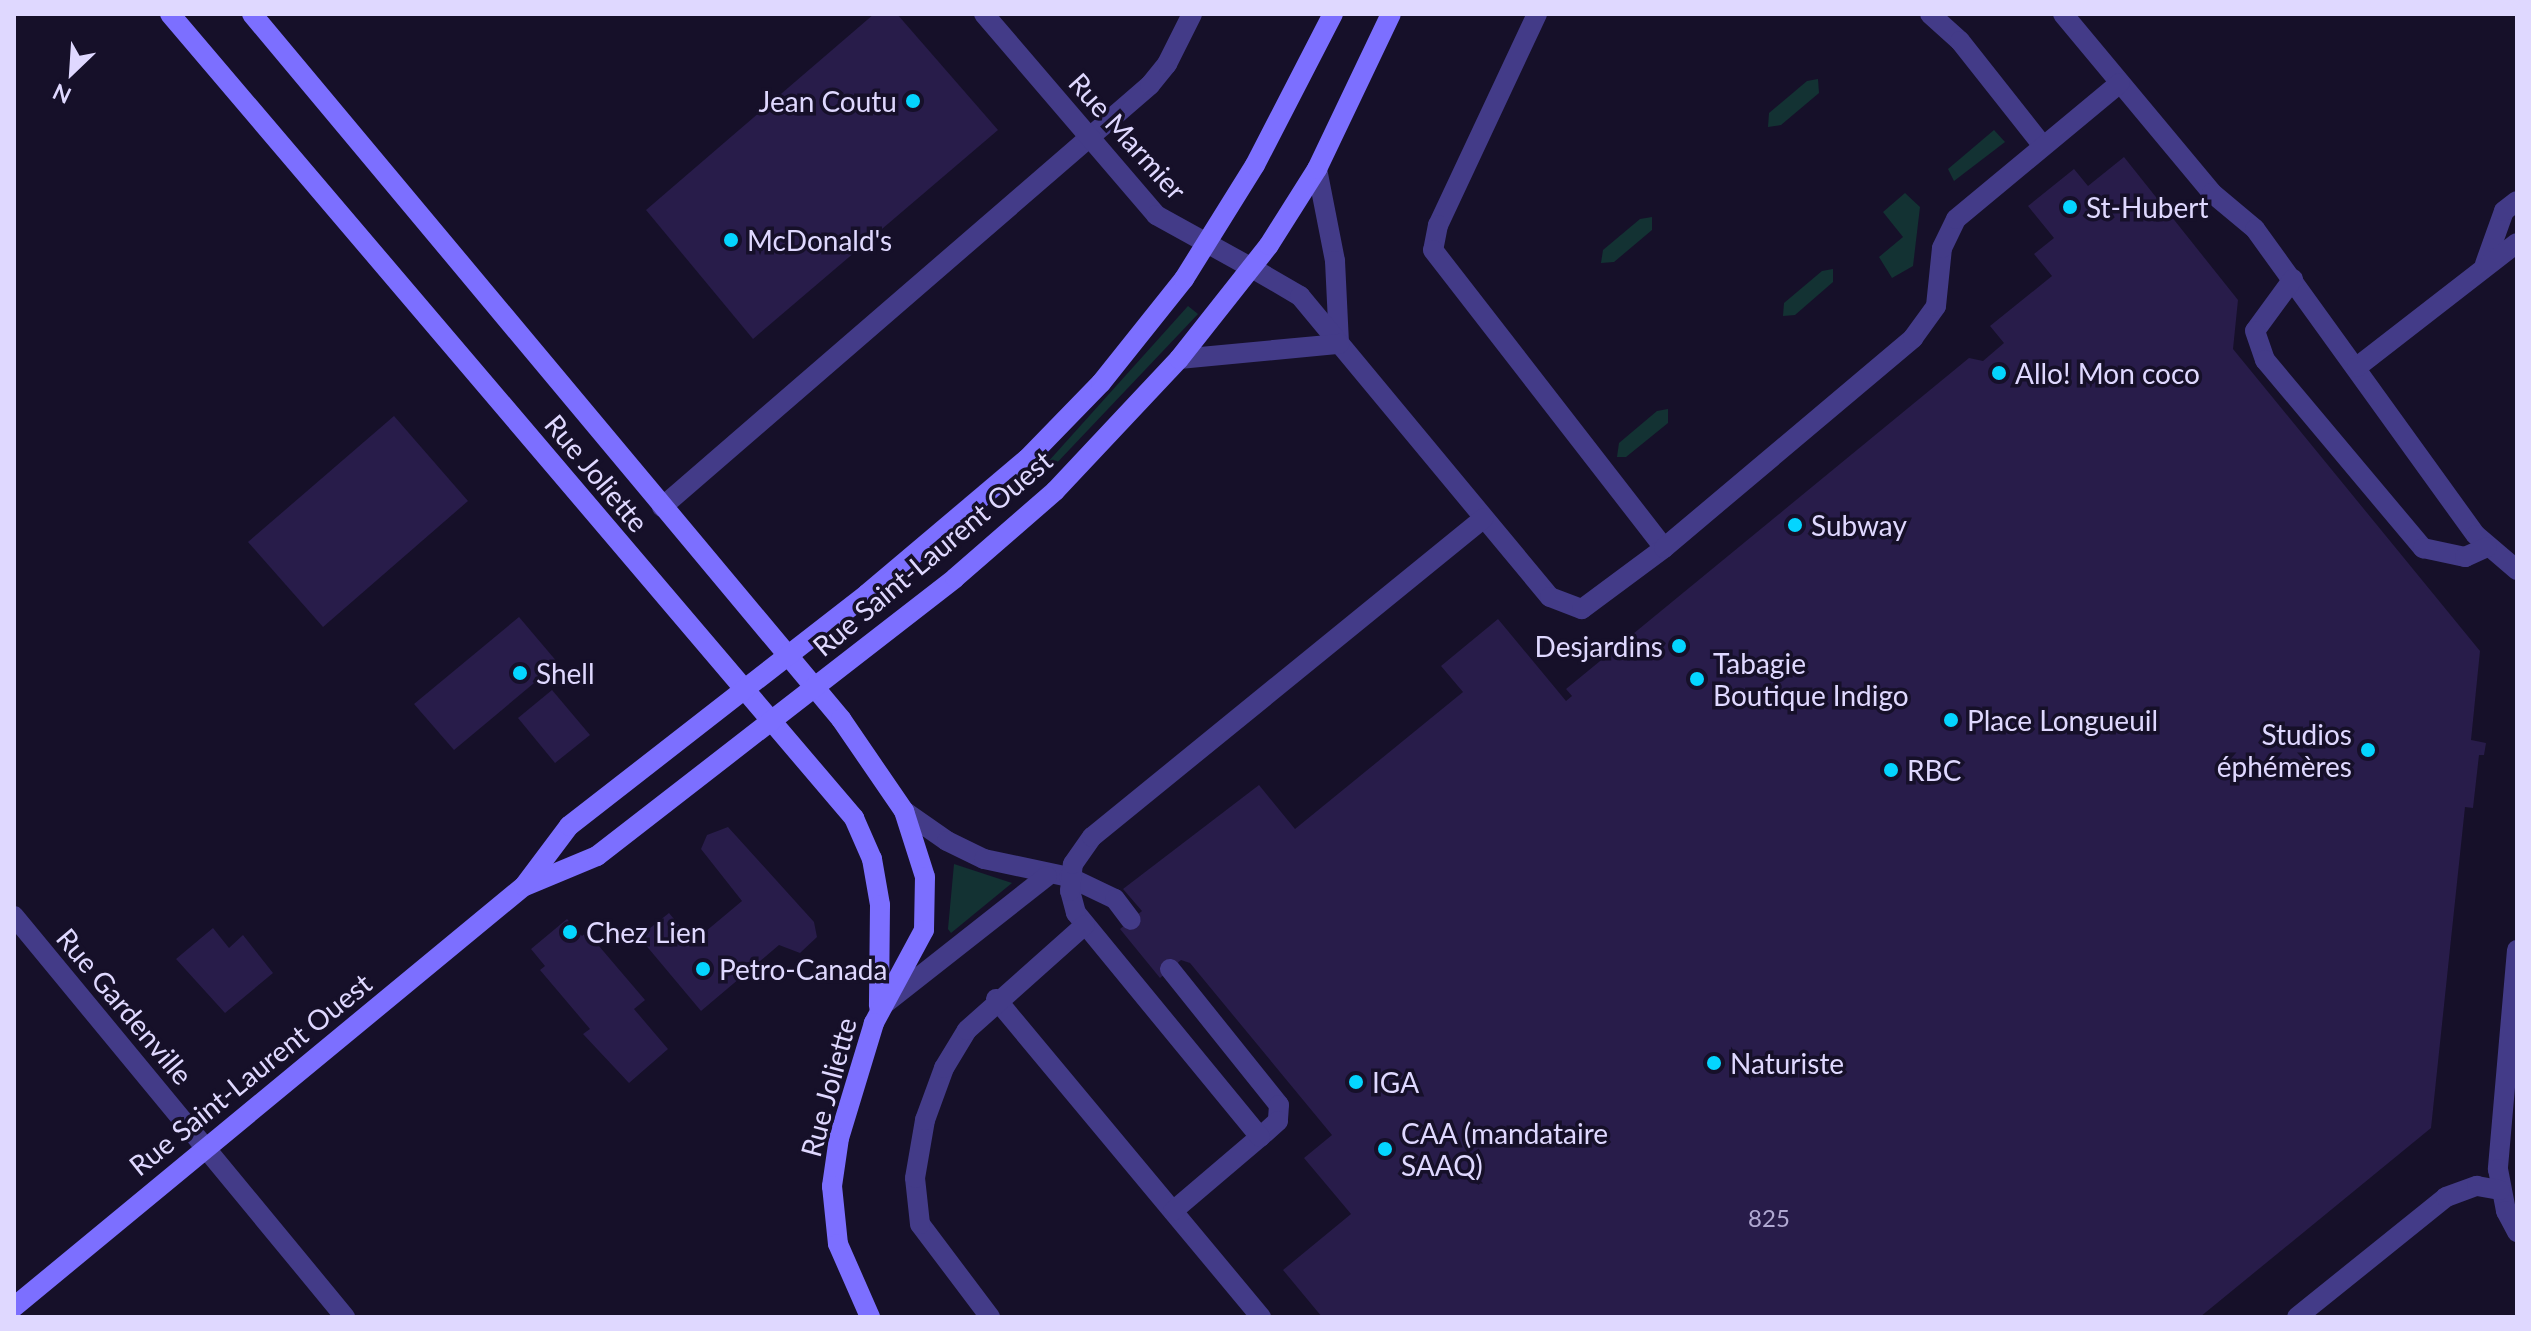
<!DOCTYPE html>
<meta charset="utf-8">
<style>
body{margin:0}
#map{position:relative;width:2531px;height:1331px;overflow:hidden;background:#161029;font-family:Lato,sans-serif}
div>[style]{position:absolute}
.green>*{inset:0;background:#133233}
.building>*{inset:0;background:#281c4a}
.lane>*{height:20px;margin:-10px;padding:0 10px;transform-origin:10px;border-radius:10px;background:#433b88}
.street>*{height:20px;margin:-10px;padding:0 10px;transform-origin:10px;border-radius:10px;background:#433b88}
.secondary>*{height:20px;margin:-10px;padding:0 10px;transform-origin:10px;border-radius:10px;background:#7c6fff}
.dots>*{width:22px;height:22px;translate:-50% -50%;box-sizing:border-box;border:4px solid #161029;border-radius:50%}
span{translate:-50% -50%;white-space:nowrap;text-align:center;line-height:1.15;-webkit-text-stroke:7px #161029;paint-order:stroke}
.number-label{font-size:24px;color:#b1a9d2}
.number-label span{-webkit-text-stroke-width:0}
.poi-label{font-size:28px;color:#dfd8ff}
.right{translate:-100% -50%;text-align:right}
.left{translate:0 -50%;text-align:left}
.street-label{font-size:28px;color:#dfd8ff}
.frame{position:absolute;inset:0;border:16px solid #dfd8ff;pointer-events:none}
.north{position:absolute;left:32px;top:32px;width:80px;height:80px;-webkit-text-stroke:6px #161029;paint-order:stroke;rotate:205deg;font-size:22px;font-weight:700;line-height:32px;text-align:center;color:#dfd8ff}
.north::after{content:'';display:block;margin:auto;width:28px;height:36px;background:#dfd8ff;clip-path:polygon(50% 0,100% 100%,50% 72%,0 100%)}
</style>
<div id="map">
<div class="green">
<div style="clip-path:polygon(1818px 79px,1819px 93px,1781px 125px,1768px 127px,1769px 113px,1807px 81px)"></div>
<div style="clip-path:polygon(1994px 130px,2005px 142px,1954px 181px,1948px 169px)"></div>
<div style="clip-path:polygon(1905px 193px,1920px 207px,1913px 266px,1892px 278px,1879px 257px,1903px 237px,1883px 212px)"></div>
<div style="clip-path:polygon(1652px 217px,1652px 230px,1614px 262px,1601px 263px,1603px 250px,1640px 219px)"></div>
<div style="clip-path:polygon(1833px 269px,1833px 282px,1795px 315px,1783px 316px,1784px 303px,1822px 271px)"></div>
<div style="clip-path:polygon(1188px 306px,1198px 314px,1052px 468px,1047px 463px)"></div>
<div style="clip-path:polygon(1668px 409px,1668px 423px,1626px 457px,1617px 457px,1619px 443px,1657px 411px)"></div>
<div style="clip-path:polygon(954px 864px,1012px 883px,951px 933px,948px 929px)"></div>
</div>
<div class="building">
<div style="clip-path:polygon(874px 14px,897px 14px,998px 130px,753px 339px,646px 210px)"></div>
<div style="clip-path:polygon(2124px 157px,2238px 300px,2233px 349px,2480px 651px,2471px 740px,2486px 743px,2484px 755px,2479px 755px,2473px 808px,2465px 807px,2431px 1128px,2200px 1317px,1322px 1317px,1283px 1270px,1351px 1214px,1304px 1158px,1332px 1135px,1190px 963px,1181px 960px,1160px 978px,1120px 929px,1142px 911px,1123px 889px,1259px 785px,1295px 829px,1463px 692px,1441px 666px,1498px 619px,1566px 701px,1572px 696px,1566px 689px,1969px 358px,1983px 361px,2004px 343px,1990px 326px,2052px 276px,2034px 254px,2054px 238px,2028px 206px,2074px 169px,2088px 186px)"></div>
<div style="clip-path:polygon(394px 416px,468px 501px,323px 627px,248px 542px)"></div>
<div style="clip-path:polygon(519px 617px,558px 663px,454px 750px,414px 704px)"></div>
<div style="clip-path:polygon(552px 690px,590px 735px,555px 763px,518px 718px)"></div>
<div style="clip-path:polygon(728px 827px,814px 922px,817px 937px,800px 953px,779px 945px,701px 1011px,639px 937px,669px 913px,693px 942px,742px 901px,701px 849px,707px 835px)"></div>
<div style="clip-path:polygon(567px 919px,582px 936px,587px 932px,645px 1000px,634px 1009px,668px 1049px,629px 1083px,583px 1034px,590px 1029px,540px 970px,545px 966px,531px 949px)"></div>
<div style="clip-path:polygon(213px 928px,229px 948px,243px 935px,273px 973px,225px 1013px,176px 959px)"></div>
</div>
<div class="lane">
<div style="left:1537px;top:14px;width:233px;rotate:115.1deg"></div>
<div style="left:1438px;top:225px;width:25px;rotate:101deg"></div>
<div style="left:1433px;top:250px;width:377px;rotate:52.2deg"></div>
<div style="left:1930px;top:14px;width:40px;rotate:42deg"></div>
<div style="left:1960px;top:41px;width:134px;rotate:51.7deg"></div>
<div style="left:2063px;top:14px;width:233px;rotate:50.2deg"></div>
<div style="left:2212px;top:193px;width:56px;rotate:39.9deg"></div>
<div style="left:2255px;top:229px;width:377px;rotate:54.2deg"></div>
<div style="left:2476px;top:535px;width:54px;rotate:40.5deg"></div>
<div style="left:1317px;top:169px;width:94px;rotate:78.9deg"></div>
<div style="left:1335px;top:261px;width:83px;rotate:87.2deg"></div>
<div style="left:2485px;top:264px;width:56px;rotate:-70.3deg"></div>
<div style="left:2504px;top:211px;width:16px;rotate:-38deg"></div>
<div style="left:1252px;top:268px;width:56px;rotate:30.3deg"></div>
<div style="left:1300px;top:296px;width:391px;rotate:50.3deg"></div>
<div style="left:1550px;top:597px;width:34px;rotate:21deg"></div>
<div style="left:1582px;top:609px;width:102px;rotate:-36.6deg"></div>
<div style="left:1664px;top:548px;width:326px;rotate:-40.1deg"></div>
<div style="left:1913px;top:338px;width:39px;rotate:-54deg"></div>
<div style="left:1936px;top:306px;width:58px;rotate:-84.1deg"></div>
<div style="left:1942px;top:248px;width:32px;rotate:-64deg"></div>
<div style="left:1956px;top:219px;width:213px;rotate:-39.7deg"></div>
<div style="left:2293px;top:279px;width:64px;rotate:126.2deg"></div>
<div style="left:2255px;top:331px;width:31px;rotate:71deg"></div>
<div style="left:2265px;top:360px;width:246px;rotate:50deg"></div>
<div style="left:2423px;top:548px;width:43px;rotate:12.1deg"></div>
<div style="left:2465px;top:557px;width:24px;rotate:-24deg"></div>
<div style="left:1179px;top:359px;width:161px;rotate:-5.4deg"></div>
<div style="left:2357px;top:367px;width:202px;rotate:-37.8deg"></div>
<div style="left:662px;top:507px;width:645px;rotate:-40.85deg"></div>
<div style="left:1150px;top:85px;width:27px;rotate:-51deg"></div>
<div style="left:1167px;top:64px;width:56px;rotate:-63.4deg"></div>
<div style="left:904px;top:811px;width:52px;rotate:34.9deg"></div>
<div style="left:947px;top:841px;width:41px;rotate:25.9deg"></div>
<div style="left:984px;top:859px;width:87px;rotate:12deg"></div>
<div style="left:1069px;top:877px;width:51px;rotate:25.6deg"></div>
<div style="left:1115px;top:899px;width:26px;rotate:53deg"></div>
<div style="left:2517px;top:950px;width:220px;rotate:95deg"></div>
<div style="left:2498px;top:1169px;width:43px;rotate:79.2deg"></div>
<div style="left:2506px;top:1211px;width:24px;rotate:62deg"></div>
<div style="left:1170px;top:969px;width:174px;rotate:51.3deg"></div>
<div style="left:1279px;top:1105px;width:16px;rotate:94deg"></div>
<div style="left:1278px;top:1121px;width:24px;rotate:138deg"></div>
<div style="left:996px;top:999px;width:414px;rotate:50.2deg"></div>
<div style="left:882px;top:1006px;width:210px;rotate:-38.2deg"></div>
<div style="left:1173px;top:1211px;width:114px;rotate:-40.4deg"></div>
<div style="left:1260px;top:1137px;width:290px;rotate:-129.4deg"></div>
<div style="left:1076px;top:913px;width:23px;rotate:-105deg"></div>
<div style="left:1070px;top:891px;width:27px;rotate:-84deg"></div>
<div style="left:1073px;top:864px;width:33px;rotate:-55deg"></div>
<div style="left:1092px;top:837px;width:505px;rotate:-39.14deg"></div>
<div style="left:990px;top:1317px;width:116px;rotate:-127deg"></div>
<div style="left:920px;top:1224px;width:46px;rotate:-96.2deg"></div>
<div style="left:915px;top:1178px;width:59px;rotate:-80.2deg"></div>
<div style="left:925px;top:1120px;width:55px;rotate:-69.9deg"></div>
<div style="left:944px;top:1068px;width:44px;rotate:-58.8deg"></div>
<div style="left:967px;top:1030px;width:158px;rotate:-41.7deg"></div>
<div style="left:2297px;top:1317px;width:191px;rotate:-38.8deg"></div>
<div style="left:2446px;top:1197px;width:33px;rotate:-20deg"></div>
<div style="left:2477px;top:1186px;width:23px;rotate:10deg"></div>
</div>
<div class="street">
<div style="left:984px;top:14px;width:265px;rotate:49.4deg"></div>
<div style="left:1156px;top:215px;width:110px;rotate:28.9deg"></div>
<div style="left:14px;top:916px;width:520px;rotate:50.46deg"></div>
</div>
<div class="secondary">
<div style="left:170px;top:14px;width:1056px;rotate:49.61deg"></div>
<div style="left:854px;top:818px;width:45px;rotate:66.3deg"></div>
<div style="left:872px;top:859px;width:47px;rotate:80.1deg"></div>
<div style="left:880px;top:905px;width:101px;rotate:90.6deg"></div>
<div style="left:252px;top:14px;width:919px;rotate:50.12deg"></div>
<div style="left:841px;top:719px;width:112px;rotate:55.6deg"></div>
<div style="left:904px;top:811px;width:69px;rotate:72.3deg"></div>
<div style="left:925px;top:877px;width:53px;rotate:91.1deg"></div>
<div style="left:924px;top:930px;width:106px;rotate:118.3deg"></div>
<div style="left:874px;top:1023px;width:120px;rotate:106.9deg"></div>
<div style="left:839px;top:1138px;width:49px;rotate:98.3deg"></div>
<div style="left:832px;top:1186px;width:58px;rotate:84.1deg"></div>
<div style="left:838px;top:1244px;width:80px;rotate:66.3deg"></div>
<div style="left:525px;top:886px;width:78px;rotate:-22.6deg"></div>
<div style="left:597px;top:856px;width:453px;rotate:-37.8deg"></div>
<div style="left:955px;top:578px;width:133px;rotate:-41deg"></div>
<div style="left:1055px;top:491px;width:181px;rotate:-46.8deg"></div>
<div style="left:1179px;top:359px;width:145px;rotate:-51.7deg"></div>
<div style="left:1269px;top:245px;width:90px;rotate:-57.7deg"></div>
<div style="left:1317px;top:169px;width:172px;rotate:-64.5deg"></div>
<div style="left:14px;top:1307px;width:661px;rotate:-39.54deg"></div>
<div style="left:524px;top:886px;width:75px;rotate:-53.1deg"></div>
<div style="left:569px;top:826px;width:378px;rotate:-37.9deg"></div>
<div style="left:867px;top:594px;width:209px;rotate:-40.2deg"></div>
<div style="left:1027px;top:459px;width:106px;rotate:-45.8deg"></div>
<div style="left:1101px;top:383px;width:133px;rotate:-51.4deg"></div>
<div style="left:1184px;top:279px;width:134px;rotate:-58.1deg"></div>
<div style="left:1255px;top:165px;width:170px;rotate:-62.7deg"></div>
</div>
<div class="dots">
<div style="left:913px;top:101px;background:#04d5ff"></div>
<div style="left:2070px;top:207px;background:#04d5ff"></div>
<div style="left:731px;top:240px;background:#04d5ff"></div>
<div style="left:1999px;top:373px;background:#04d5ff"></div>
<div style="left:1795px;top:525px;background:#04d5ff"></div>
<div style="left:1679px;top:646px;background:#04d5ff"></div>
<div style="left:520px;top:673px;background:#04d5ff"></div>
<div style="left:1697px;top:679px;background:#04d5ff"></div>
<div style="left:1951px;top:720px;background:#04d5ff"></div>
<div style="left:2368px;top:750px;background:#04d5ff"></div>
<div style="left:1891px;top:770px;background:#04d5ff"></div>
<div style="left:570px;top:932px;background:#04d5ff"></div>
<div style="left:703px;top:969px;background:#04d5ff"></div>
<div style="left:1714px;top:1063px;background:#04d5ff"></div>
<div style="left:1356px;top:1082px;background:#04d5ff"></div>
<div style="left:1385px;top:1149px;background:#04d5ff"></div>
</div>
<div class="number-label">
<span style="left:1769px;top:1218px">825</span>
</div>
<div class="poi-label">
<span class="right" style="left:897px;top:101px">Jean Coutu</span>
<span class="left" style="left:2086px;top:207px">St-Hubert</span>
<span class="left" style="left:747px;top:240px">McDonald's</span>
<span class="left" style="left:2015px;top:373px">Allo! Mon coco</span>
<span class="left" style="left:1811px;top:525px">Subway</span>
<span class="right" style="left:1663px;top:646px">Desjardins</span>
<span class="left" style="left:1713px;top:679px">Tabagie<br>Boutique Indigo</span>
<span class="left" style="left:536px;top:673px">Shell</span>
<span class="left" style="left:1967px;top:720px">Place Longueuil</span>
<span class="right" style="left:2352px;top:750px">Studios<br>éphémères</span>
<span class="left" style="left:1907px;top:770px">RBC</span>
<span class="left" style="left:586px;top:932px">Chez Lien</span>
<span class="left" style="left:719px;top:969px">Petro-Canada</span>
<span class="left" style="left:1730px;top:1063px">Naturiste</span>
<span class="left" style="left:1372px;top:1082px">IGA</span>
<span class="left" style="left:1401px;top:1149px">CAA (mandataire<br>SAAQ)</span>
</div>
<div class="street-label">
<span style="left:1128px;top:136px;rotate:48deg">Rue Marmier</span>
<span style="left:597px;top:473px;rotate:50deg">Rue Joliette</span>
<span style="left:932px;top:553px;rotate:-40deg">Rue Saint-Laurent Ouest</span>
<span style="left:125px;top:1006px;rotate:50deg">Rue Gardenville</span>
<span style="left:250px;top:1074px;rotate:-39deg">Rue Saint-Laurent Ouest</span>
<span style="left:828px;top:1087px;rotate:-75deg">Rue Joliette</span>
</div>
<div class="frame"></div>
<div class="north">N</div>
</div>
